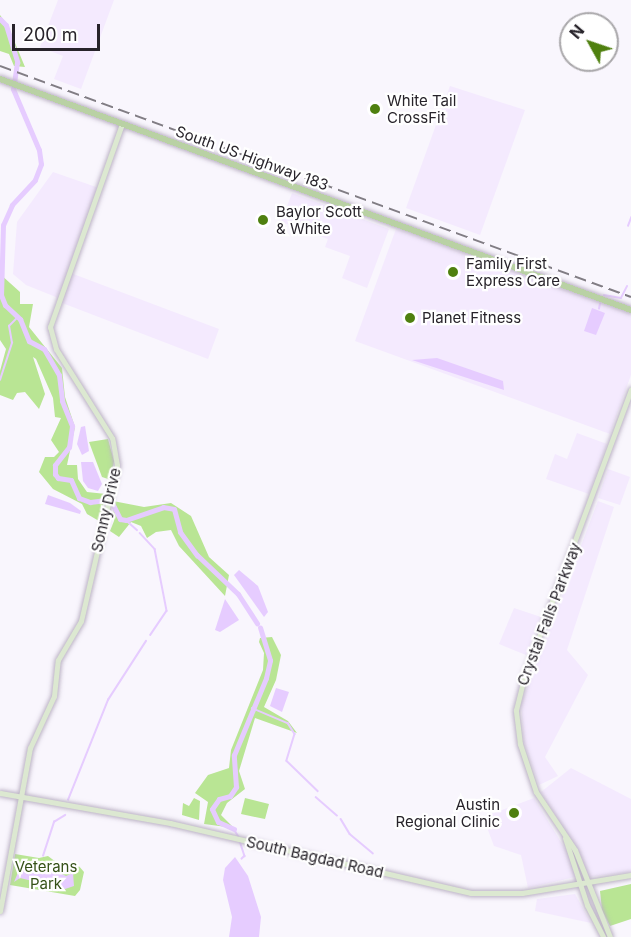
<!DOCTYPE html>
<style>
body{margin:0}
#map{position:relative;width:631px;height:937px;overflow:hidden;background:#f9f6fd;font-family:Inter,sans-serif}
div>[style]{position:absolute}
.built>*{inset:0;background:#f4eafe}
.green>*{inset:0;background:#b9e594}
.water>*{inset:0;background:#e6ccff}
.stream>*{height:1.5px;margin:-0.75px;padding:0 0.75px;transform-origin:0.75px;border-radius:0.75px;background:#e6ccff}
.river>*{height:5px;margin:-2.5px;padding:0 2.5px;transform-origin:2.5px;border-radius:2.5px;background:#e6ccff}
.roads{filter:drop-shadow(0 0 2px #bdb4c6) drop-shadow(0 0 2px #bdb4c6)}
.secondary>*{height:5px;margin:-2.5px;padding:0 2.5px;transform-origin:2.5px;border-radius:2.5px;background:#dce8d1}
.primary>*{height:6px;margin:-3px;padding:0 3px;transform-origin:3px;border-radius:3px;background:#b9d1a4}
.rail>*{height:1.5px;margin-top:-0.75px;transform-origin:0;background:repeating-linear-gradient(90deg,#817d84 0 12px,transparent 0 18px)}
.dots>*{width:16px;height:16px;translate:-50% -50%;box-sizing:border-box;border:3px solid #fff;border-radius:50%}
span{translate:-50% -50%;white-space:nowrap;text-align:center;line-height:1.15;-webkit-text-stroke:4.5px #fff;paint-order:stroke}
.poi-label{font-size:15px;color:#27232a}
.left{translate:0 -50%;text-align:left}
.right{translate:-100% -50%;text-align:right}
.street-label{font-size:15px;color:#27232a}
.park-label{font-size:15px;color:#355117}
.north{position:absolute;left:559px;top:12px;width:60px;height:60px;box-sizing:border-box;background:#fff;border:2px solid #a9a7aa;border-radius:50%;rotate:310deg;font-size:16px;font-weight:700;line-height:24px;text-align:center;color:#27232a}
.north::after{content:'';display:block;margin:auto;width:21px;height:27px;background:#4f800f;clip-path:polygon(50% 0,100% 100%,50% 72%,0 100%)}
.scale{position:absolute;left:12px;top:24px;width:88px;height:27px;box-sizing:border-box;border:3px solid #27232a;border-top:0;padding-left:8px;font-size:18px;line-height:21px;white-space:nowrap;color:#27232a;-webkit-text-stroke:4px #fff;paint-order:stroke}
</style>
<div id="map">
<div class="built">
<div style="clip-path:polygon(58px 0,114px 0,81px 89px,54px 79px,63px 56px,40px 47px)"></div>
<div style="clip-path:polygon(450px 86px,525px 110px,480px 235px,406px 208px)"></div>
<div style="clip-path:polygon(53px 172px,99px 188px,68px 272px,219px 329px,208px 359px,57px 301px,56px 297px,26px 285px,13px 274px,17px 222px)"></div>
<div style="clip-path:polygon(292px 193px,389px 229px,367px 288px,342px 278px,350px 256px,325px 247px,328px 239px,281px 222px)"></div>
<div style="clip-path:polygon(396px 229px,631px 314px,631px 375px,610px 434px,355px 341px)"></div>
<div style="clip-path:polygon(577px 433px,607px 444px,589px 494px,546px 479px,555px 454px,567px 459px)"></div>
<div style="clip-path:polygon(608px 469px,630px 477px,620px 505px,598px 498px)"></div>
<div style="clip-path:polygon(598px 501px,614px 507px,567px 650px,588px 675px,545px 757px,558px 776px,539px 785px,524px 742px,521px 704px)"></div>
<div style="clip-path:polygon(514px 608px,541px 617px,526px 655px,499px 644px)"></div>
<div style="clip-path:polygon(571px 768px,631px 799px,631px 872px,588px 877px,576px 848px,541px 792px)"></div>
<div style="clip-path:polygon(534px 798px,572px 860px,575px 877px,528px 888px,521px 855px,494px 846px,483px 817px)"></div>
<div style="clip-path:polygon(575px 894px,591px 923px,535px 911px,537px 899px)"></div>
</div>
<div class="green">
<div style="clip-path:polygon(0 15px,8px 26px,25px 67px,14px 66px,9px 54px,0 51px)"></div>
<div style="clip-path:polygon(0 274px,20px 292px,20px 304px,33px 304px,29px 327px,62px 368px,65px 397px,75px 427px,67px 465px,77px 465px,78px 479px,87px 492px,106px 494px,99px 521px,87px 514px,82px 504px,53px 489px,39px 472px,45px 457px,54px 457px,59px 452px,51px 440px,61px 418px,55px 417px,53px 398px,36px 359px,33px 357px,45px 394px,39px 409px,25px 392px,17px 393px,13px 400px,0 395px,0 371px,6px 349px,0 340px)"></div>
<div style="clip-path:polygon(108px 439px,114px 461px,111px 480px,102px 477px,89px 442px)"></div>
<div style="clip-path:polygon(113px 501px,144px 507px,171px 503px,191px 516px,209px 557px,229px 575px,225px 596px,179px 546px,171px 530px,156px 532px,147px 538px,141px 526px,131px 522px,119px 537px,110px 531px,114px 521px)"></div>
<div style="clip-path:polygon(272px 637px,281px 655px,276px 680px,264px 707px,288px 721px,297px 733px,255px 718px,239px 771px,245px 789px,227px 803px,221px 815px,234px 828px,204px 824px,208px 802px,195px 793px,208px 775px,229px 768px,231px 750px,263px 670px,264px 653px,259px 642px,260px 638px)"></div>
<div style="clip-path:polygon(194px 798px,200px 801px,199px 820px,182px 815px,183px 803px,189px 806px)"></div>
<div style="clip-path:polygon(245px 798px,269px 804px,265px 819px,241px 814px)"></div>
<div style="clip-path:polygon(15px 854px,39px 858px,48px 856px,56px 862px,78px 865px,84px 872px,80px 890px,75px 896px,10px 885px)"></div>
<div style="clip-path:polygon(631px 884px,631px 919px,610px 926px,602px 910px,600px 891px)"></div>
</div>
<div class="water">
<div style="clip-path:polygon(592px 308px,605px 313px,596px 335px,584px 331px)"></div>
<div style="clip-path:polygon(437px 358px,503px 381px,504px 390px,412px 360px)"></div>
<div style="clip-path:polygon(85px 426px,89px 451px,82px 455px,77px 444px,81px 427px)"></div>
<div style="clip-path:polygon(81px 462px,93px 462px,102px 484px,98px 491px,88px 488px,83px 481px)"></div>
<div style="clip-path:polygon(48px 495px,70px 503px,81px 511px,80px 514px,45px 504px)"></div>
<div style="clip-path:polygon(239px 570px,258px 586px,268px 612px,264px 617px,234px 575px)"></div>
<div style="clip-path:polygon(225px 599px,239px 620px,220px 632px,215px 630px)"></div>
<div style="clip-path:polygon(276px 688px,289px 692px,282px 712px,270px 706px)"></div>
<div style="clip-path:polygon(235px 857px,248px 876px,261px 917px,259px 937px,229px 937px,232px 917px,223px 880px,225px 868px)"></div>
<div style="clip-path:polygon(22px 863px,29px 870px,38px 866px,45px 872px,50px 868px,66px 876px,73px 873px,74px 886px,65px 889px,20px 878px,14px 882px)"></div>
</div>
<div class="stream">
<div style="left:628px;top:226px;width:9px;rotate:-69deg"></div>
<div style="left:604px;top:295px;width:17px;rotate:10deg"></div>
<div style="left:621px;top:298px;width:13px;rotate:-63deg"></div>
<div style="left:599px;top:309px;width:5px;rotate:-79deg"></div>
<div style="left:0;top:380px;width:39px;rotate:-72deg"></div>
<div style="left:12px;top:343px;width:17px;rotate:-100deg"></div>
<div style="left:9px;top:326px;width:13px;rotate:-45deg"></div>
<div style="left:126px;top:520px;width:15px;rotate:42deg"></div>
<div style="left:140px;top:533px;width:22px;rotate:47deg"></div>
<div style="left:155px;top:549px;width:63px;rotate:79deg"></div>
<div style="left:167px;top:611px;width:29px;rotate:124deg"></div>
<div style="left:252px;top:708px;width:39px;rotate:23deg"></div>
<div style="left:288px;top:723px;width:13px;rotate:58deg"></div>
<div style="left:295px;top:734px;width:28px;rotate:107deg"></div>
<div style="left:287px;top:761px;width:43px;rotate:44.1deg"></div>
<div style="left:316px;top:797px;width:28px;rotate:41deg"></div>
<div style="left:68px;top:800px;width:108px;rotate:-68.2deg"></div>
<div style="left:108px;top:700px;width:70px;rotate:-57.2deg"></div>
<div style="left:341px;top:819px;width:17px;rotate:59deg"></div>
<div style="left:350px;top:834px;width:30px;rotate:40deg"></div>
<div style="left:234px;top:829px;width:9px;rotate:58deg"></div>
<div style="left:240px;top:841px;width:16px;rotate:72deg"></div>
<div style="left:245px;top:856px;width:4px;rotate:135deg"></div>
<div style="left:43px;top:856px;width:36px;rotate:-72deg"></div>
<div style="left:54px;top:822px;width:13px;rotate:-32deg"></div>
</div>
<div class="river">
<div style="left:0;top:19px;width:8px;rotate:45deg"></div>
<div style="left:6px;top:25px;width:39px;rotate:73deg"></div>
<div style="left:17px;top:62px;width:27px;rotate:98deg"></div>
<div style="left:13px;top:89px;width:66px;rotate:66.9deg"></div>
<div style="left:39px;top:150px;width:14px;rotate:82deg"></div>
<div style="left:41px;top:164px;width:17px;rotate:111deg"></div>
<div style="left:35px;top:180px;width:34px;rotate:133deg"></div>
<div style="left:12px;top:205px;width:22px;rotate:114deg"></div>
<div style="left:3px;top:225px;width:70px;rotate:91.6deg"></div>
<div style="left:1px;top:295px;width:11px;rotate:68deg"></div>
<div style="left:5px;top:305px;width:21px;rotate:43deg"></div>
<div style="left:20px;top:319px;width:24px;rotate:68deg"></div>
<div style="left:29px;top:341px;width:17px;rotate:28deg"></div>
<div style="left:44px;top:349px;width:30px;rotate:60deg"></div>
<div style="left:59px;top:375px;width:26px;rotate:83deg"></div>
<div style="left:62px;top:401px;width:27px;rotate:68deg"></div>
<div style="left:72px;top:426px;width:21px;rotate:98deg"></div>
<div style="left:69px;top:447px;width:23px;rotate:128deg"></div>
<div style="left:55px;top:465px;width:9px;rotate:90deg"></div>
<div style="left:55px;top:474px;width:5px;rotate:53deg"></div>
<div style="left:58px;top:478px;width:13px;rotate:9deg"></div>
<div style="left:71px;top:480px;width:20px;rotate:66deg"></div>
<div style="left:79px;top:498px;width:12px;rotate:20deg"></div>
<div style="left:90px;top:502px;width:16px;rotate:-7deg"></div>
<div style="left:112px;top:503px;width:18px;rotate:63deg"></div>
<div style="left:120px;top:519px;width:6px;rotate:9deg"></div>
<div style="left:126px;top:520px;width:39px;rotate:-19deg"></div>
<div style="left:163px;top:507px;width:11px;rotate:10deg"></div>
<div style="left:174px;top:509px;width:24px;rotate:75deg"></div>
<div style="left:180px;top:532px;width:29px;rotate:54deg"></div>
<div style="left:197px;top:555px;width:57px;rotate:43.6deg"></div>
<div style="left:238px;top:594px;width:35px;rotate:57deg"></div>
<div style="left:234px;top:829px;width:17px;rotate:-156deg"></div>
<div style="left:218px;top:822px;width:14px;rotate:-115deg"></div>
<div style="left:212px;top:809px;width:12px;rotate:-55deg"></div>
<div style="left:219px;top:799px;width:11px;rotate:-15deg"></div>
<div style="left:230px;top:796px;width:11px;rotate:-56deg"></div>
<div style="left:236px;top:787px;width:32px;rotate:-94deg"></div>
<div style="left:234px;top:755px;width:83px;rotate:-67.4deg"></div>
<div style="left:266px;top:678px;width:18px;rotate:-77deg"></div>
<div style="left:270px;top:660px;width:34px;rotate:-107deg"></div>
</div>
<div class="roads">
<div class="secondary">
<div style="left:0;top:793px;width:173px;rotate:10deg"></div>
<div style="left:170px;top:823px;width:309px;rotate:13.1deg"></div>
<div style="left:471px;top:893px;width:51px"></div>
<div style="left:522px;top:893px;width:110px;rotate:-9.4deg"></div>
<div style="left:565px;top:838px;width:71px;rotate:71.8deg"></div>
<div style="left:587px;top:905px;width:36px;rotate:63deg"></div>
<div style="left:0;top:911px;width:166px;rotate:-79.6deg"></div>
<div style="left:30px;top:748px;width:57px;rotate:-65.2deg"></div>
<div style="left:54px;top:696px;width:36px;rotate:-84deg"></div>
<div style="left:58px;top:660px;width:45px;rotate:-59.5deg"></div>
<div style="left:81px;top:621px;width:160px;rotate:-77deg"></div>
<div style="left:117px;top:465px;width:27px;rotate:-100deg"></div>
<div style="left:112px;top:438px;width:105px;rotate:-122.2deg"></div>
<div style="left:56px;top:349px;width:23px;rotate:-105deg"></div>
<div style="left:50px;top:327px;width:215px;rotate:-70.5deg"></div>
<div style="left:610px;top:937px;width:94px;rotate:-111.9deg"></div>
<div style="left:575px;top:850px;width:70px;rotate:-123.9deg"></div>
<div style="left:536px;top:792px;width:51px;rotate:-108.4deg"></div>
<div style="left:520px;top:744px;width:34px;rotate:-97deg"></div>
<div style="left:516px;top:710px;width:34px;rotate:-76deg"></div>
<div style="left:524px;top:677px;width:307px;rotate:-69.6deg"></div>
</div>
<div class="primary">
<div style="left:0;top:79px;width:672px;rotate:20.11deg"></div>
</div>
</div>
<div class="rail">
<div style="left:0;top:66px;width:672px;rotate:20.11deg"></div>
</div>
<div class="dots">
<div style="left:375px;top:109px;background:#4f800f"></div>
<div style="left:263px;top:220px;background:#4f800f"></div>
<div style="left:453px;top:272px;background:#4f800f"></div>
<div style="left:410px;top:318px;background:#4f800f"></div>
<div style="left:514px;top:813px;background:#4f800f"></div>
</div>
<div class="poi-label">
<span class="left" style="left:387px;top:109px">White Tail<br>CrossFit</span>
<span class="left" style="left:276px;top:220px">Baylor Scott<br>&amp; White</span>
<span class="left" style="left:466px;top:272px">Family First<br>Express Care</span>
<span class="left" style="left:422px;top:318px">Planet Fitness</span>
<span class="right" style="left:500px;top:813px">Austin<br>Regional Clinic</span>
</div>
<div class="street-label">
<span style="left:252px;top:158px;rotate:20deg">South US Highway 183</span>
<span style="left:106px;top:510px;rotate:-77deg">Sonny Drive</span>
<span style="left:549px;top:614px;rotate:-69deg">Crystal Falls Parkway</span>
<span style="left:315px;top:857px;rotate:13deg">South Bagdad Road</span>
</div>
<div class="park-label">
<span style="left:46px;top:875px">Veterans<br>Park</span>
</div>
<div class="north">N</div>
<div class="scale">200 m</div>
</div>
